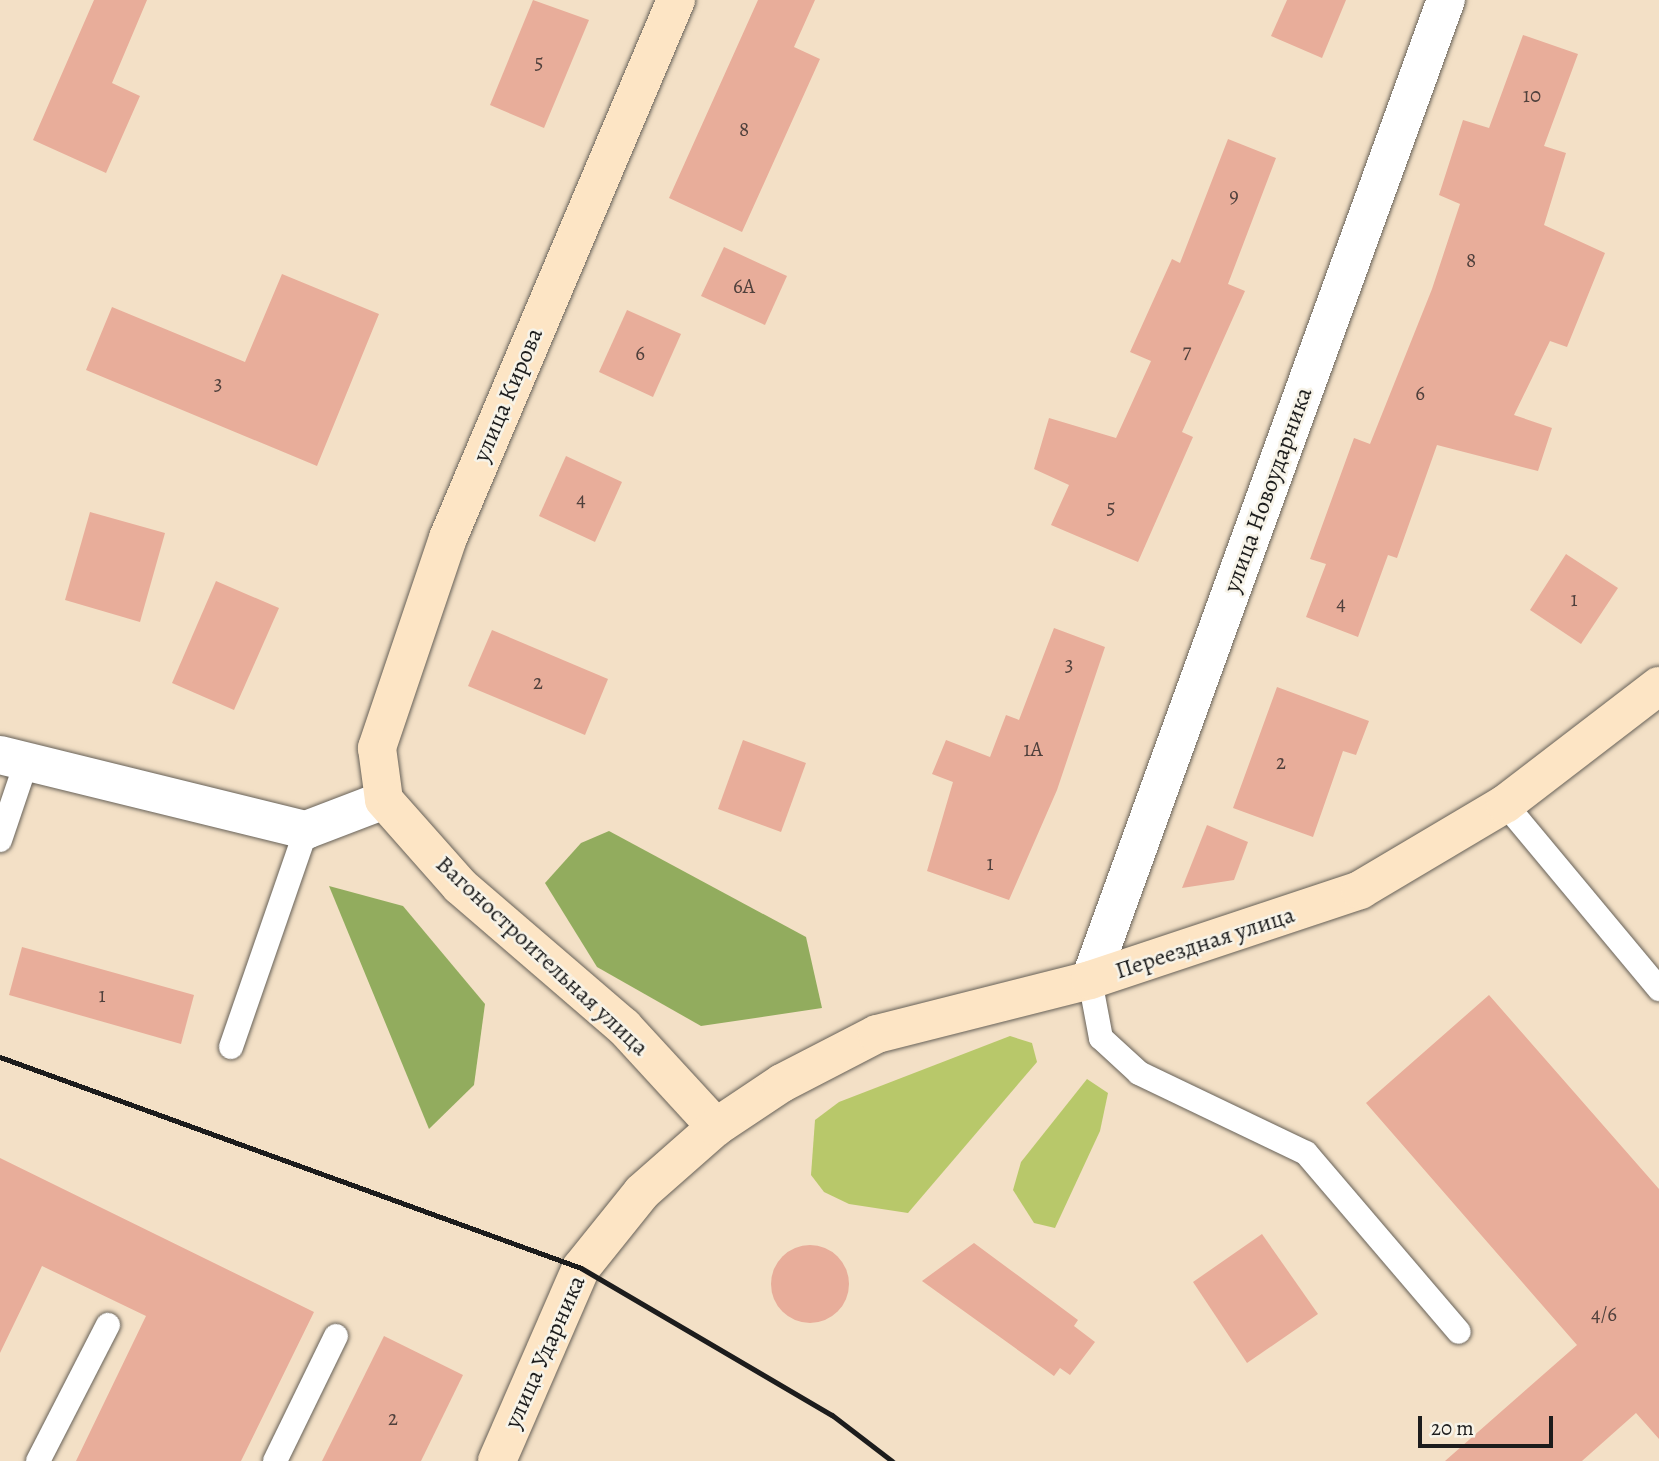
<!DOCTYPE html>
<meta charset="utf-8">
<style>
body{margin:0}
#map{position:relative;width:1659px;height:1461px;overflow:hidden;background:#f3e0c6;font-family:Alegreya,serif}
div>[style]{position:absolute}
.green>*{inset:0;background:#b8c86a}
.forest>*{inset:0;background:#92ac5e}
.building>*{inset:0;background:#e8ad9a}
.round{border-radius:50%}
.roads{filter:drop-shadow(0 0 2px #676158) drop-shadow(0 0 2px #676158)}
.lane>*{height:24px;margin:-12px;padding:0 12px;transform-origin:12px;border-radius:12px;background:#fff}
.street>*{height:38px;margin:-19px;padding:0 19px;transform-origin:19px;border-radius:19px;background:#fff}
.secondary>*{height:38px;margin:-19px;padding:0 19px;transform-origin:19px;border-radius:19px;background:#fde5c5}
.rail>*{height:5px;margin:-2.5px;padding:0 2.5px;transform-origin:2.5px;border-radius:2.5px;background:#1c1c1c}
span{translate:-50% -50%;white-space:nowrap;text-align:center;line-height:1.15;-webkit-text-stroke:5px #f7f3e8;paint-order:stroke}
.number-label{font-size:21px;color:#4f403c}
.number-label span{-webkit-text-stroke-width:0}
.street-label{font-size:24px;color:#1c1c1c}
.scale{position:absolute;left:1418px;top:1416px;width:135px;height:32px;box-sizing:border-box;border:4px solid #1c1c1c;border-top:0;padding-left:9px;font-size:21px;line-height:24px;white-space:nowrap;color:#1c1c1c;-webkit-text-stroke:5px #f7f3e8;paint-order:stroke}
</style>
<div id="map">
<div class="green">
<div style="clip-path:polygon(1010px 1036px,1032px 1043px,1037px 1062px,908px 1213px,849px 1204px,824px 1192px,811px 1175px,815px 1120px,839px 1102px)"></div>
<div style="clip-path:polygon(1087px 1079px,1108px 1093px,1100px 1131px,1055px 1228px,1034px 1223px,1013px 1190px,1021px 1162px)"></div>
</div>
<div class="forest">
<div style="clip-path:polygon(609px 831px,806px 937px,822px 1008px,701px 1026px,597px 967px,545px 883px,581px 843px)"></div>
<div style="clip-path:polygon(329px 886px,403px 906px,485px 1004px,474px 1085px,429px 1129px)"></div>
</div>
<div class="building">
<div style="clip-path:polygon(94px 0,147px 0,112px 83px,140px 96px,106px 173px,33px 140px)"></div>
<div style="clip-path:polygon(533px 0,589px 20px,544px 128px,490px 105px)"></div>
<div style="clip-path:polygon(758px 0,815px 0,794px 47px,820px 59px,742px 232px,669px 198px)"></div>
<div style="clip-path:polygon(1287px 0,1346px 0,1322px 58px,1271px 36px)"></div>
<div style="clip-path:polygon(1523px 35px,1578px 54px,1544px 146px,1566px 153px,1544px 225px,1605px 253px,1567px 347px,1550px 341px,1514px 415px,1552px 428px,1538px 471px,1437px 445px,1397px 558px,1388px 555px,1358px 637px,1306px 617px,1326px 564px,1310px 559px,1354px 438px,1370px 444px,1432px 289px,1460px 204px,1439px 195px,1463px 120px,1489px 128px)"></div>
<div style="clip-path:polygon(1228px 139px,1276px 158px,1228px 284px,1245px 291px,1182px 432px,1193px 437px,1138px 562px,1051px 525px,1069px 485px,1034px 469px,1049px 418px,1116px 438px,1151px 361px,1130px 352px,1172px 259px,1180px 263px)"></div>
<div style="clip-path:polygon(724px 247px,787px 276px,765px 325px,701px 296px)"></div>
<div style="clip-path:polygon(282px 274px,379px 314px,317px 466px,86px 370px,112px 307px,245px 362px)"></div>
<div style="clip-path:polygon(627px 310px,681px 334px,653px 397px,599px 372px)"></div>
<div style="clip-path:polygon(566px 456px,622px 482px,595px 542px,539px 516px)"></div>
<div style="clip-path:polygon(90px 512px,165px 533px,140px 622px,65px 600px)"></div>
<div style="clip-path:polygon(1566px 554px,1618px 588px,1581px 644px,1530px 610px)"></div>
<div style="clip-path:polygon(216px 581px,279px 608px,234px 710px,172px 683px)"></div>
<div style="clip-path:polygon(1054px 628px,1105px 647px,1057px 790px,1009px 900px,927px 871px,953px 782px,932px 774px,946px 740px,990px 757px,1006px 715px,1019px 720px)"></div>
<div style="clip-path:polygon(492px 630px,608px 679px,585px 735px,468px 686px)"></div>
<div style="clip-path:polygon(1277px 687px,1369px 721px,1356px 755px,1343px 751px,1313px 837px,1233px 808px)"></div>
<div style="clip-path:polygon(743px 740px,806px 763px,781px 832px,718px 809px)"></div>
<div style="clip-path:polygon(1207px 825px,1248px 842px,1234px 880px,1182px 888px)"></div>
<div style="clip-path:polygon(22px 947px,194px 995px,181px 1044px,9px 995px)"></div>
<div style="clip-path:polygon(1489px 995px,1659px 1189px,1659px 1439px,1636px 1413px,1582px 1461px,1445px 1461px,1577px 1345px,1366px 1103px)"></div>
<div style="clip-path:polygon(0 1158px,314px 1312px,241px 1461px,76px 1461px,146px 1316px,42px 1266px,0 1353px)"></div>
<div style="clip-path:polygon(1262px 1234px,1318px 1314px,1247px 1363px,1193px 1282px)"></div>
<div style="clip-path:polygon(974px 1243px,1078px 1320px,1074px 1326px,1095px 1342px,1070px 1375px,1060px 1368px,1054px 1376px,922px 1281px)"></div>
<div class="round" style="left:771px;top:1245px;width:78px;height:78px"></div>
<div style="clip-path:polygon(384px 1336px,463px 1375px,421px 1461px,322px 1461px)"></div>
</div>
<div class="roads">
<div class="lane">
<div style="left:1505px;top:804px;width:241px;rotate:50.2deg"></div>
<div style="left:0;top:840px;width:81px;rotate:-71.3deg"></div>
<div style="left:1090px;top:980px;width:59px;rotate:79.3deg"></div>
<div style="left:1101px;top:1038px;width:52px;rotate:42.6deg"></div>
<div style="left:1139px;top:1073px;width:185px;rotate:25.6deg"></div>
<div style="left:1306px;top:1153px;width:235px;rotate:49.5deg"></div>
<div style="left:231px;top:1047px;width:230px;rotate:-70.9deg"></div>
<div style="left:38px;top:1461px;width:153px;rotate:-62.8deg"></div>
<div style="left:275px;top:1461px;width:139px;rotate:-64deg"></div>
</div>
<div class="street">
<div style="left:0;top:755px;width:315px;rotate:13.8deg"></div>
<div style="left:306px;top:830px;width:84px;rotate:-21deg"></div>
<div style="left:1090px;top:980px;width:1043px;rotate:-70.04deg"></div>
</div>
<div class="secondary">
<div style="left:676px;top:0;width:584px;rotate:112.97deg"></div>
<div style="left:448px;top:538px;width:222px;rotate:108.7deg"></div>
<div style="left:377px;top:748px;width:52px;rotate:82.3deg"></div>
<div style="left:384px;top:800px;width:115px;rotate:48.5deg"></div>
<div style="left:460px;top:886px;width:216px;rotate:40.7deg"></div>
<div style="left:624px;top:1027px;width:136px;rotate:47.4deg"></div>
<div style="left:497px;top:1461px;width:210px;rotate:-66.5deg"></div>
<div style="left:581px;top:1268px;width:97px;rotate:-51.2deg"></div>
<div style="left:642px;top:1192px;width:98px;rotate:-41.3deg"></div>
<div style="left:716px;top:1127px;width:79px;rotate:-33.7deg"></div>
<div style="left:782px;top:1083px;width:107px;rotate:-27.3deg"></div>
<div style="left:877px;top:1034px;width:220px;rotate:-14.2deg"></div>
<div style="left:1090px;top:980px;width:285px;rotate:-18.4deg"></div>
<div style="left:1360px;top:890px;width:169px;rotate:-30.7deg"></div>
<div style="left:1505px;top:804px;width:194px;rotate:-37.5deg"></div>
</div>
</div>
<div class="rail">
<div style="left:0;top:1057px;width:618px;rotate:19.96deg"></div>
<div style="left:581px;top:1268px;width:291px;rotate:30.4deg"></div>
<div style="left:832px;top:1415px;width:76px;rotate:37.5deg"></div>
</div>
<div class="number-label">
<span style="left:539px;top:62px">5</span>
<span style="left:1532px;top:95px">10</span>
<span style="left:744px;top:129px">8</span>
<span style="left:1234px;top:195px">9</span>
<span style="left:1471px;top:260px">8</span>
<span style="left:744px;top:286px">6А</span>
<span style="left:1187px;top:351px">7</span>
<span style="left:640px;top:353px">6</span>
<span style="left:218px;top:383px">3</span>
<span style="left:1420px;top:393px">6</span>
<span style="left:581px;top:499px">4</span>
<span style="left:1111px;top:507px">5</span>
<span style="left:1574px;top:599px">1</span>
<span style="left:1341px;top:603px">4</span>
<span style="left:1069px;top:664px">3</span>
<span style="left:538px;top:682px">2</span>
<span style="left:1033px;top:749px">1А</span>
<span style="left:1281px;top:762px">2</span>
<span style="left:990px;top:863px">1</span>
<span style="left:102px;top:995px">1</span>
<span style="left:1604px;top:1314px">4/6</span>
<span style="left:393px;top:1418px">2</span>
</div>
<div class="street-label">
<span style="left:508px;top:395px;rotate:-67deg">улица Кирова</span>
<span style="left:1268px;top:490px;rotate:-70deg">улица Новоударника</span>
<span style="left:1205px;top:943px;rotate:-18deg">Переездная улица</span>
<span style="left:542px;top:956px;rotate:43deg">Вагоностроительная улица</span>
<span style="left:545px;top:1352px;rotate:-66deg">улица Ударника</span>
</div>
<div class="scale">20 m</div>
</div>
